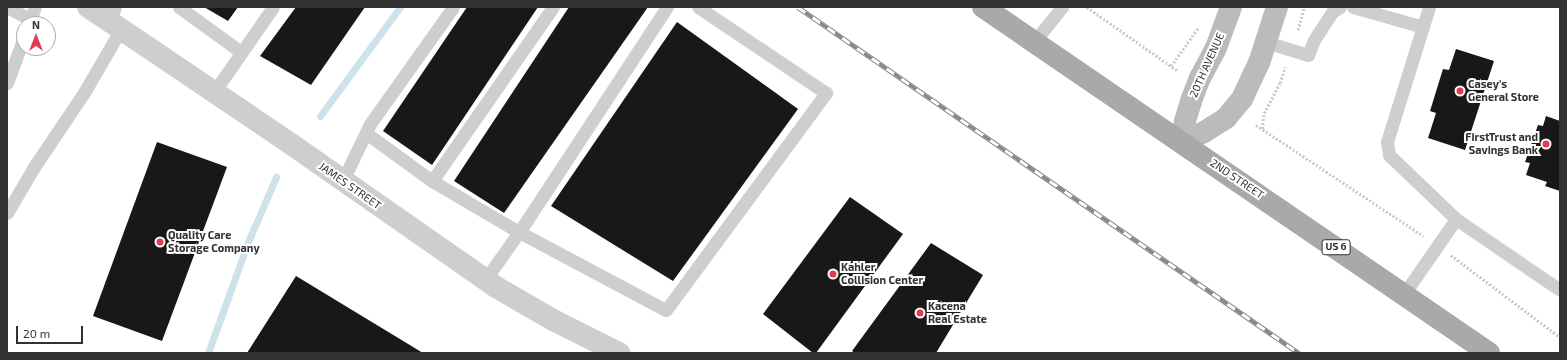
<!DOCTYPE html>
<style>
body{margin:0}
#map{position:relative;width:1567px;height:360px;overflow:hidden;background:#fff;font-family:"Exo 2",sans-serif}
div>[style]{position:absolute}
.stream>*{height:7px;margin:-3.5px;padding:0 3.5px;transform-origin:3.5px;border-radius:3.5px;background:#cee2ec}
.building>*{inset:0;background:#181818}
.path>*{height:2.5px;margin-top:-1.25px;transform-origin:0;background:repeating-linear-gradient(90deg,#cbcbcb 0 2px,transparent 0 4px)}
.lane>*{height:13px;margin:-6.5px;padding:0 6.5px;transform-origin:6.5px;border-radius:6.5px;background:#cecece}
.street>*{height:22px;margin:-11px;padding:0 11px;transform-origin:11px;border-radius:11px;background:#cecece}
.secondary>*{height:22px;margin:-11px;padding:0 11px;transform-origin:11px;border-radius:11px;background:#bbb}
.primary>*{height:22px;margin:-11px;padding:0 11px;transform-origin:11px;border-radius:11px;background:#a9a9a9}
.rail>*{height:4.5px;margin-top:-2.25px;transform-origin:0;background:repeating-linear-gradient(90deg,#fff 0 9px,#868686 0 18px);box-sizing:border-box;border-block:1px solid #868686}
.dots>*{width:11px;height:11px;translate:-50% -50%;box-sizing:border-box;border:2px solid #fff;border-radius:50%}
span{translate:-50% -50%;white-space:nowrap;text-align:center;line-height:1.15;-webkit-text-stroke:4px #fff;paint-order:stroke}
.shield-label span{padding:1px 3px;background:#fff;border:1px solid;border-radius:3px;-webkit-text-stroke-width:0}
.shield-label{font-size:10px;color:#313131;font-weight:700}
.street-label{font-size:11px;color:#313131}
.poi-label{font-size:11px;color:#313131;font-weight:700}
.left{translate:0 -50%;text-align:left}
.right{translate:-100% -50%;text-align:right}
.frame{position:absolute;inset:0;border:8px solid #313131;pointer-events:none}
.north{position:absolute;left:16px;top:16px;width:40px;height:40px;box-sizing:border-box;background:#fff;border:1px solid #adadad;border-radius:50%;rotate:0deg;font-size:11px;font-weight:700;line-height:16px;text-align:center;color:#313131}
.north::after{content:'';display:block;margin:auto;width:14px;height:18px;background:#de3d51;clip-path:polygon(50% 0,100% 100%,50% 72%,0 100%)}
.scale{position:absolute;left:16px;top:326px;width:67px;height:18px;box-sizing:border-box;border:2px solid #313131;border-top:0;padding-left:5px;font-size:12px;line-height:14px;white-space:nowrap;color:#313131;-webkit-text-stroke:3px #fff;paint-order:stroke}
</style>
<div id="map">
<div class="stream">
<div style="left:320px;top:116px;width:135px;rotate:-53.7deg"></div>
<div style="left:208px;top:353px;width:118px;rotate:-70.2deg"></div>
<div style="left:248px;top:242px;width:71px;rotate:-66.7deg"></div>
</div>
<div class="building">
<div style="clip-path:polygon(204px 7px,238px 7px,228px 21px)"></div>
<div style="clip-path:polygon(296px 7px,365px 7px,311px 85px,260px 56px)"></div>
<div style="clip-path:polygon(467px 7px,538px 7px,432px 165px,383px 131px)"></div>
<div style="clip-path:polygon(569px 7px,648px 7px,504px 213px,454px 181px)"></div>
<div style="clip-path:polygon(677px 22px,798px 109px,673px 281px,551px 206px)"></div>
<div style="clip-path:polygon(1456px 49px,1494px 61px,1465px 150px,1428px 138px,1436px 113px,1430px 111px,1443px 69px,1449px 70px)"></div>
<div style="clip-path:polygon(1546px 116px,1560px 121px,1560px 191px,1545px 186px,1547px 182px,1526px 175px,1530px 163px,1525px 162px,1538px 125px,1543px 126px)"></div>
<div style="clip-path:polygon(157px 142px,227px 167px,162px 341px,93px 316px)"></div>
<div style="clip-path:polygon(850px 197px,903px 234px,816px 353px,813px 353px,763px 314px)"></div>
<div style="clip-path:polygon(931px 243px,983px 275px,936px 353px,855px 353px,852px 351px)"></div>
<div style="clip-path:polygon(296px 276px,423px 353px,247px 353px)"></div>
</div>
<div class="path">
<div style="left:1087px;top:7px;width:111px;rotate:35.1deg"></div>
<div style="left:1298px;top:30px;width:24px;rotate:-75deg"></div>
<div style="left:1171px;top:66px;width:47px;rotate:-54.6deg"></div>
<div style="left:1256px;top:125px;width:201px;rotate:33.5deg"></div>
<div style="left:1262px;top:129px;width:16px;rotate:-83deg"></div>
<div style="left:1264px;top:113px;width:34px;rotate:-62deg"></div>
<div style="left:1280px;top:83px;width:17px;rotate:-73deg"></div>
<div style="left:1451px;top:255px;width:136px;rotate:37deg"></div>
</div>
<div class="lane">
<div style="left:7px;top:7px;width:26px;rotate:28deg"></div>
<div style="left:179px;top:7px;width:77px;rotate:36deg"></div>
<div style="left:667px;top:7px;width:269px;rotate:123.3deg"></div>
<div style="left:519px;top:232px;width:166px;rotate:28deg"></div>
<div style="left:666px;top:310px;width:270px;rotate:-53.6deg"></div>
<div style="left:826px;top:93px;width:154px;rotate:-146.1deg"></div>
<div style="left:1353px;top:7px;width:73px;rotate:15.9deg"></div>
<div style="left:1429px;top:7px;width:141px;rotate:107.3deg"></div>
<div style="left:1387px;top:142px;width:13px;rotate:81deg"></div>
<div style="left:1389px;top:155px;width:93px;rotate:43.7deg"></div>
<div style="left:110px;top:22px;width:16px;rotate:-72deg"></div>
<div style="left:29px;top:24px;width:18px;rotate:-71deg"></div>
<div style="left:1034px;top:42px;width:45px;rotate:-51.3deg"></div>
<div style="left:1266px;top:42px;width:44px;rotate:17.2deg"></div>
<div style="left:1308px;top:55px;width:16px;rotate:-68deg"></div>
<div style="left:1314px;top:40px;width:33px;rotate:-57deg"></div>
<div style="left:1332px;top:12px;width:9px;rotate:-32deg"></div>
<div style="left:7px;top:83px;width:49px;rotate:-69.7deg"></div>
<div style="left:214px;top:92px;width:103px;rotate:-55.2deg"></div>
<div style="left:366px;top:133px;width:82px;rotate:36deg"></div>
<div style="left:343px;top:180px;width:62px;rotate:-64.3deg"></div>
<div style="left:370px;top:124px;width:143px;rotate:-54.6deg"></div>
<div style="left:7px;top:213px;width:53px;rotate:-59.6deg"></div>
<div style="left:34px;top:167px;width:92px;rotate:-56.1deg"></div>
<div style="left:85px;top:91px;width:72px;rotate:-59.9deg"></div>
<div style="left:485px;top:280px;width:59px;rotate:-54.7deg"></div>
<div style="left:519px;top:232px;width:101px;rotate:-149.6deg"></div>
<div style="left:432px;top:181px;width:212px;rotate:-55.2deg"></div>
<div style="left:1404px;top:294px;width:91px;rotate:-55.3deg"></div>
<div style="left:1456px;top:219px;width:126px;rotate:34.3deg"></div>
</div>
<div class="street">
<div style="left:88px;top:7px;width:245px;rotate:34deg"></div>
<div style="left:291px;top:144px;width:250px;rotate:34.9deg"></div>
<div style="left:496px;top:287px;width:68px;rotate:30deg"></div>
<div style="left:555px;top:321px;width:72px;rotate:26.6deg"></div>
</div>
<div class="secondary">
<div style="left:1182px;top:142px;width:24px;rotate:-24deg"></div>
<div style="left:1204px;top:132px;width:26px;rotate:-32deg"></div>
<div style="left:1226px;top:118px;width:25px;rotate:-50deg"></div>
<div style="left:1242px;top:99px;width:40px;rotate:-65deg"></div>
<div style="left:1259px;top:63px;width:59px;rotate:-72.2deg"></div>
<div style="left:1182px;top:142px;width:21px;rotate:-82deg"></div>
<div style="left:1185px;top:121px;width:21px;rotate:-73deg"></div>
<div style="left:1191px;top:101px;width:25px;rotate:-69deg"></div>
<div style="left:1200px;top:78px;width:34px;rotate:-62deg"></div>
<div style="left:1216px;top:48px;width:44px;rotate:-69.9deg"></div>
</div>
<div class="primary">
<div style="left:983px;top:7px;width:613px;rotate:34.36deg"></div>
</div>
<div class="rail">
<div style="left:798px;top:7px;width:609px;rotate:34.63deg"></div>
</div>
<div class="dots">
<div style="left:1460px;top:91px;background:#de3d51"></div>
<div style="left:1546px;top:144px;background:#de3d51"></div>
<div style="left:160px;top:242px;background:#de3d51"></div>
<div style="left:833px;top:274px;background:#de3d51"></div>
<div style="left:920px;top:313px;background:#de3d51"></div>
</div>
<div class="shield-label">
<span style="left:1336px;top:247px">US 6</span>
</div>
<div class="street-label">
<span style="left:1207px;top:65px;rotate:-66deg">20TH AVENUE</span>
<span style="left:1237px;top:179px;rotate:34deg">2ND STREET</span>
<span style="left:350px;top:186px;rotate:35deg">JAMES STREET</span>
</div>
<div class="poi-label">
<span class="left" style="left:1468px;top:91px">Casey's<br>General Store</span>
<span class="right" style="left:1538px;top:144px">FirstTrust and<br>Savings Bank</span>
<span class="left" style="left:168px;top:242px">Quality Care<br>Storage Company</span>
<span class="left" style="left:841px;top:274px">Kahler<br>Collision Center</span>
<span class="left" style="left:928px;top:313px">Kacena<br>Real Estate</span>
</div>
<div class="frame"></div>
<div class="north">N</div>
<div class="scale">20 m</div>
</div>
